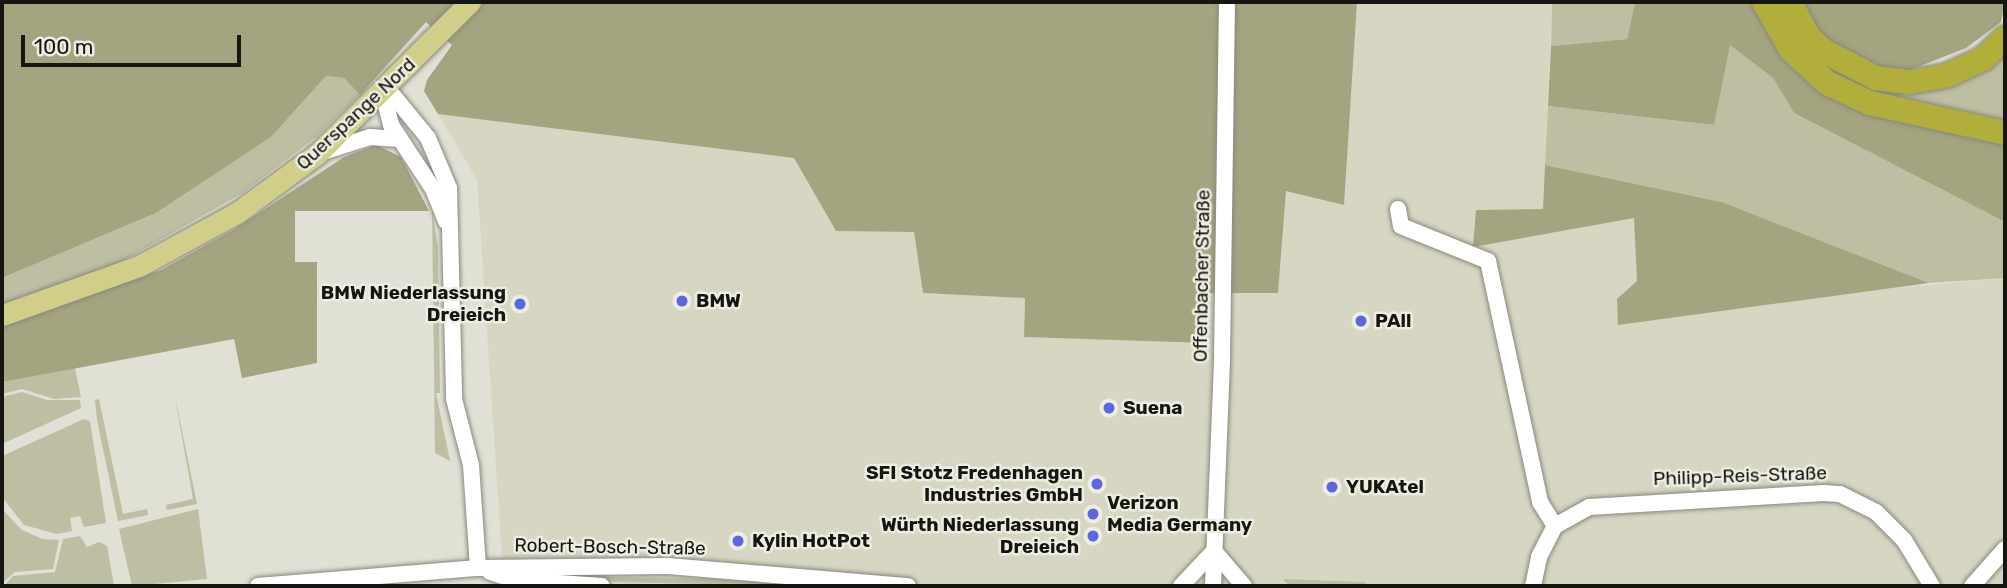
<!DOCTYPE html>
<meta charset="utf-8">
<style>
body{margin:0}
#map{position:relative;width:2007px;height:588px;overflow:hidden;background:#e0e0d4;font-family:Rubik,sans-serif}
div>[style]{position:absolute}
.built>*{inset:0;background:#d6d6c3}
.green>*{inset:0;background:#bebea3}
.forest>*{inset:0;background:#a4a481}
.roads{filter:drop-shadow(0 0 2px #88887e) drop-shadow(0 0 2px #88887e)}
.minor>*{height:16px;margin:-8px;padding:0 8px;transform-origin:8px;border-radius:8px;background:#fff}
.major>*{height:21px;margin:-10.5px;padding:0 10.5px;transform-origin:10.5px;border-radius:10.5px;background:#d1ce89}
.highway>*{height:24px;margin:-12px;padding:0 12px;transform-origin:12px;border-radius:12px;background:#b2ae3b}
.dots>*{width:19px;height:19px;translate:-50% -50%;box-sizing:border-box;border:4px solid #edede1;border-radius:50%}
span{translate:-50% -50%;white-space:nowrap;text-align:center;line-height:1.15;-webkit-text-stroke:5px #edede1;paint-order:stroke}
.street-label{font-size:19px;color:#151511}
.poi-label{font-size:19px;color:#151511;font-weight:700}
.right{translate:-100% -50%;text-align:right}
.left{translate:0 -50%;text-align:left}
.frame{position:absolute;inset:0;border:4px solid #151511;pointer-events:none}
.scale{position:absolute;left:21px;top:35px;width:220px;height:32px;box-sizing:border-box;border:4px solid #151511;border-top:0;padding-left:9px;font-size:21px;line-height:24px;white-space:nowrap;color:#151511;-webkit-text-stroke:5px #edede1;paint-order:stroke}
</style>
<div id="map">
<div class="built">
<div style="clip-path:polygon(1357px 2px,1552px 2px,1543px 209px,1476px 210px,1635px 218px,1637px 282px,1618px 325px,1838px 293px,2005px 278px,2005px 586px,504px 586px,477px 180px,438px 114px,794px 158px,836px 231px,914px 232px,923px 293px,1025px 298px,1024px 337px,1204px 343px,1207px 293px,1278px 292px,1286px 190px,1344px 204px)"></div>
</div>
<div class="green">
<div style="clip-path:polygon(1552px 2px,1635px 2px,1627px 39px,1551px 46px)"></div>
<div style="clip-path:polygon(1729px 44px,1773px 78px,1794px 113px,2005px 222px,2005px 278px,1929px 283px,1722px 202px,1545px 165px,1548px 106px,1714px 125px)"></div>
<div style="clip-path:polygon(2005px 47px,2005px 121px,1890px 96px,1879px 84px)"></div>
<div style="clip-path:polygon(326px 76px,344px 78px,360px 95px,316px 137px,244px 192px,121px 262px,2px 305px,2px 278px,156px 213px,271px 137px)"></div>
<div style="clip-path:polygon(432px 210px,438px 247px,440px 393px,436px 393px,450px 461px,435px 453px)"></div>
<div style="clip-path:polygon(75px 368px,81px 397px,54px 399px,22px 389px,2px 394px,2px 382px)"></div>
<div style="clip-path:polygon(22px 392px,47px 400px,80px 400px,81px 408px,2px 444px,2px 397px)"></div>
<div style="clip-path:polygon(174px 392px,197px 504px,167px 510px,166px 505px,193px 499px)"></div>
<div style="clip-path:polygon(99px 399px,123px 514px,147px 509px,148px 515px,118px 521px,97px 420px,95px 400px)"></div>
<div style="clip-path:polygon(84px 419px,90px 421px,106px 523px,84px 527px,80px 516px,70px 518px,72px 531px,57px 534px,24px 525px,2px 497px,2px 456px)"></div>
<div style="clip-path:polygon(2px 509px,22px 530px,42px 539px,59px 540px,53px 569px,15px 572px,2px 583px)"></div>
<div style="clip-path:polygon(198px 509px,207px 579px,132px 586px,119px 529px)"></div>
<div style="clip-path:polygon(80px 536px,87px 547px,99px 542px,107px 546px,114px 586px,3px 586px,13px 576px,55px 572px,63px 539px)"></div>
<div style="clip-path:polygon(543px 576px,713px 579px,801px 586px,574px 581px)"></div>
<div style="clip-path:polygon(1283px 579px,1365px 582px,1366px 586px,1289px 586px)"></div>
</div>
<div class="forest">
<div style="clip-path:polygon(2px 2px,1357px 2px,1344px 205px,1286px 191px,1278px 293px,1208px 293px,1205px 343px,1024px 337px,1025px 298px,923px 293px,914px 232px,836px 231px,794px 158px,438px 114px,424px 91px,427px 80px,452px 45px,426px 22px,360px 95px,344px 78px,326px 76px,271px 137px,156px 213px,2px 278px)"></div>
<div style="clip-path:polygon(1635px 2px,2005px 2px,2001px 22px,1966px 48px,1910px 70px,1896px 114px,2005px 145px,2005px 222px,1794px 113px,1773px 78px,1730px 45px,1714px 125px,1548px 106px,1551px 46px,1627px 39px)"></div>
<div style="clip-path:polygon(376px 145px,401px 157px,429px 211px,295px 211px,295px 262px,317px 262px,317px 363px,242px 378px,234px 339px,2px 382px,2px 324px,161px 270px,233px 230px,344px 157px)"></div>
<div style="clip-path:polygon(1545px 165px,1722px 202px,1929px 283px,1618px 325px,1617px 299px,1637px 281px,1634px 218px,1473px 247px,1476px 210px,1543px 209px)"></div>
</div>
<div class="roads">
<div class="minor">
<div style="left:387px;top:88px;width:65px;rotate:50.6deg"></div>
<div style="left:428px;top:138px;width:54px;rotate:67.2deg"></div>
<div style="left:449px;top:188px;width:211px;rotate:88.6deg"></div>
<div style="left:454px;top:399px;width:68px;rotate:75.6deg"></div>
<div style="left:471px;top:465px;width:103px;rotate:86.1deg"></div>
<div style="left:387px;top:88px;width:14px;rotate:98deg"></div>
<div style="left:385px;top:102px;width:24px;rotate:75deg"></div>
<div style="left:391px;top:125px;width:77px;rotate:56.7deg"></div>
<div style="left:433px;top:189px;width:35px;rotate:68deg"></div>
<div style="left:320px;top:153px;width:52px;rotate:-17.7deg"></div>
<div style="left:370px;top:137px;width:29px;rotate:4deg"></div>
<div style="left:1398px;top:209px;width:17px;rotate:80deg"></div>
<div style="left:1401px;top:226px;width:94px;rotate:21.9deg"></div>
<div style="left:1488px;top:261px;width:247px;rotate:77.8deg"></div>
<div style="left:1540px;top:502px;width:28px;rotate:58deg"></div>
<div style="left:1214px;top:551px;width:46px;rotate:49.4deg"></div>
<div style="left:490px;top:572px;width:25px;rotate:18deg"></div>
<div style="left:514px;top:580px;width:88px;rotate:3.9deg"></div>
<div style="left:258px;top:586px;width:221px;rotate:-4.7deg"></div>
<div style="left:478px;top:568px;width:190px;rotate:-0.6deg"></div>
<div style="left:668px;top:566px;width:241px;rotate:4.8deg"></div>
<div style="left:1181px;top:586px;width:48px;rotate:-46.7deg"></div>
<div style="left:1213px;top:586px;width:227px;rotate:-87.7deg"></div>
<div style="left:1222px;top:359px;width:357px;rotate:-89.2deg"></div>
<div style="left:1533px;top:586px;width:30px;rotate:-78deg"></div>
<div style="left:1539px;top:557px;width:35px;rotate:-63deg"></div>
<div style="left:1555px;top:526px;width:39px;rotate:-29deg"></div>
<div style="left:1589px;top:507px;width:235px;rotate:-3.4deg"></div>
<div style="left:1824px;top:493px;width:16px;rotate:4deg"></div>
<div style="left:1840px;top:494px;width:40px;rotate:26.6deg"></div>
<div style="left:1876px;top:512px;width:40px;rotate:45deg"></div>
<div style="left:1904px;top:540px;width:54px;rotate:58.7deg"></div>
<div style="left:1972px;top:586px;width:50px;rotate:-48.3deg"></div>
</div>
<div class="major">
<div style="left:2px;top:315px;width:145px;rotate:-19.7deg"></div>
<div style="left:139px;top:266px;width:113px;rotate:-28.6deg"></div>
<div style="left:238px;top:212px;width:98px;rotate:-36.3deg"></div>
<div style="left:317px;top:154px;width:216px;rotate:-44.8deg"></div>
</div>
<div class="highway">
<div style="left:1764px;top:2px;width:55px;rotate:60.6deg"></div>
<div style="left:1791px;top:50px;width:49px;rotate:42.5deg"></div>
<div style="left:1827px;top:83px;width:47px;rotate:24.9deg"></div>
<div style="left:1870px;top:103px;width:138px;rotate:12.5deg"></div>
<div style="left:1790px;top:2px;width:38px;rotate:62deg"></div>
<div style="left:1808px;top:36px;width:20px;rotate:45deg"></div>
<div style="left:1822px;top:50px;width:61px;rotate:27.4deg"></div>
<div style="left:1876px;top:78px;width:34px;rotate:7deg"></div>
<div style="left:1910px;top:82px;width:39px;rotate:-10deg"></div>
<div style="left:1948px;top:75px;width:40px;rotate:-25deg"></div>
<div style="left:1984px;top:58px;width:29px;rotate:-44deg"></div>
</div>
</div>
<div class="dots">
<div style="left:682px;top:301px;background:#5d66de"></div>
<div style="left:520px;top:304px;background:#5d66de"></div>
<div style="left:1361px;top:321px;background:#5d66de"></div>
<div style="left:1109px;top:408px;background:#5d66de"></div>
<div style="left:1097px;top:484px;background:#5d66de"></div>
<div style="left:1332px;top:487px;background:#5d66de"></div>
<div style="left:1093px;top:514px;background:#5d66de"></div>
<div style="left:1093px;top:536px;background:#5d66de"></div>
<div style="left:738px;top:541px;background:#5d66de"></div>
</div>
<div class="street-label">
<span style="left:356px;top:114px;rotate:-43deg">Querspange Nord</span>
<span style="left:1202px;top:276px;rotate:-89deg">Offenbacher Straße</span>
<span style="left:1740px;top:476px;rotate:-2deg">Philipp-Reis-Straße</span>
<span style="left:610px;top:547px;rotate:1deg">Robert-Bosch-Straße</span>
</div>
<div class="poi-label">
<span class="right" style="left:506px;top:304px">BMW Niederlassung<br>Dreieich</span>
<span class="left" style="left:696px;top:301px">BMW</span>
<span class="left" style="left:1375px;top:321px">PAll</span>
<span class="left" style="left:1123px;top:408px">Suena</span>
<span class="right" style="left:1083px;top:484px">SFI Stotz Fredenhagen<br>Industries GmbH</span>
<span class="left" style="left:1346px;top:487px">YUKAtel</span>
<span class="left" style="left:1107px;top:514px">Verizon<br>Media Germany</span>
<span class="right" style="left:1079px;top:536px">Würth Niederlassung<br>Dreieich</span>
<span class="left" style="left:752px;top:541px">Kylin HotPot</span>
</div>
<div class="frame"></div>
<div class="scale">100 m</div>
</div>
